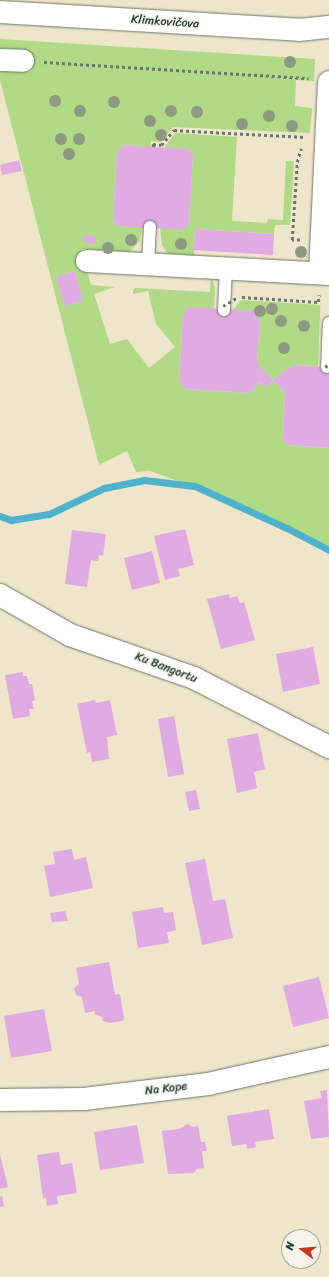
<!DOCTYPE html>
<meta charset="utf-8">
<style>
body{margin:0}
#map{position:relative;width:329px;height:1277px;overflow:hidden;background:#efe5cb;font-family:Sriracha,sans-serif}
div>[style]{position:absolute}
.green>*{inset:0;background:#b0da85}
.stream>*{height:7px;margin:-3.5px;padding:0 3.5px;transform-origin:3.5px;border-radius:3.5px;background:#4eb2cc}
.building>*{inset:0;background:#e0aae2}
.path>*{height:2.5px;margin-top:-1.25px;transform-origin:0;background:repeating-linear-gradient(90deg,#687869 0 3px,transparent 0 6px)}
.roads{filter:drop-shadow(0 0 1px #687869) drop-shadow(0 0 1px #687869)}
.lane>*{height:12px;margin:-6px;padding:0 6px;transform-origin:6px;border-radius:6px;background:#fff}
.street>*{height:22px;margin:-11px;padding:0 11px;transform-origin:11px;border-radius:11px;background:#fff}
.path-bridge>*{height:2.5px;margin-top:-1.25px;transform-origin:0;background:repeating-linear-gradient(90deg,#687869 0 3px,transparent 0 6px)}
.trees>*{width:12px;height:12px;margin:-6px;border-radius:50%;background:#8d9a81}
span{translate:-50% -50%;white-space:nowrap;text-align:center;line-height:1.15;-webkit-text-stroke:3.5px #f7f3e8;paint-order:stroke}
.street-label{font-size:12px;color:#1f3d34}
.north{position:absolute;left:281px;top:1229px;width:40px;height:40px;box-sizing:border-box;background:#f7f3e8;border:1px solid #a1aaa0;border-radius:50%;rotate:286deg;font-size:11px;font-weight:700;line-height:16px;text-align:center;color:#1f3d34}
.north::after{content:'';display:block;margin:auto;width:14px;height:18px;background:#c8321e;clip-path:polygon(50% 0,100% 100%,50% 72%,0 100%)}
</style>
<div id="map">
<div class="green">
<div style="clip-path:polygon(evenodd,0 39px,315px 59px,314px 81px,296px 80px,295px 106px,312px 108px,310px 133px,173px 127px,161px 142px,151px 141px,150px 147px,123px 145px,117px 151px,113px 219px,118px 226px,142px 227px,140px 241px,129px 252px,81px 249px,91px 285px,115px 287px,94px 294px,110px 344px,127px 339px,149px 368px,175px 347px,156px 324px,148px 291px,133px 294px,133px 290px,135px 288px,210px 292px,211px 277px,215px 287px,214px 309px,183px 313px,179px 382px,185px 389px,249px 393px,261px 382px,266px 387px,274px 381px,285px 393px,283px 439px,288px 445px,329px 448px,329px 552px,178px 481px,150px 471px,136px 472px,127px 451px,99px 465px,0 80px,0 71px,31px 71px,32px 58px,0 56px,0 39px,75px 271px,83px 301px,64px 306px,56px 276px,75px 271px)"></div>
<div style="clip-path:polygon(175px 133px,237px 137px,232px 221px,267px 223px,268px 219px,283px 220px,286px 161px,294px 161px,290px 225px,275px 225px,274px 234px,195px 229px,194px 256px,168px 254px,162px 245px,160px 228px,189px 224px,193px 155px,187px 149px,164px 148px)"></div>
<div style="clip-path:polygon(321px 288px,318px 366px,293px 365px,273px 380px,257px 363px,260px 318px,254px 311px,233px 310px,241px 300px,320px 305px)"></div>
</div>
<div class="stream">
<div style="left:0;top:516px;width:12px;rotate:20deg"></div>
<div style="left:11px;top:520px;width:38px;rotate:-9deg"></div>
<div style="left:49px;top:514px;width:61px;rotate:-25.3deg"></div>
<div style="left:104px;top:488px;width:41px;rotate:-11.3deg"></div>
<div style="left:144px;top:480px;width:51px;rotate:6.7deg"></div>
<div style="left:195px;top:486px;width:103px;rotate:24.6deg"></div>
<div style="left:289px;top:529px;width:45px;rotate:27.7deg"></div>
</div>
<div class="building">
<div style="clip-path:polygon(123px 145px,187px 149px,193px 155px,189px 224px,182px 230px,118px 226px,113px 219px,117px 151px)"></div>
<div style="clip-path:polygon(19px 160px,22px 171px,2px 175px,0 165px)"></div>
<div style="clip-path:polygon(195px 229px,274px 234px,273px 255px,194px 250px)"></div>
<div style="clip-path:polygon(83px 235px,96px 236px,96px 244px,83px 243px)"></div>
<div style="clip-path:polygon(75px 271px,83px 301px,64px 306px,56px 276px)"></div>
<div style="clip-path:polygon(190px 307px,254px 311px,260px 318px,257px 363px,273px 380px,293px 365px,329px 367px,329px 448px,288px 445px,283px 439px,285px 393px,274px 381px,266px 387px,261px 382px,249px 393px,185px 389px,179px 382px,183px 313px)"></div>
<div style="clip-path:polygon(185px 529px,194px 565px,178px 569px,180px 576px,165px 580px,154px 536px)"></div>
<div style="clip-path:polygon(72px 530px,106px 534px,103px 556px,99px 555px,98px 561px,91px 560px,87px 587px,65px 584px)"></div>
<div style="clip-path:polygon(152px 551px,160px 583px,132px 590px,124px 558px)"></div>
<div style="clip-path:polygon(229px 594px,230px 598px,237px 596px,240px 603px,244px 602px,255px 640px,221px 649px,207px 599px)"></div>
<div style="clip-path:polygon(313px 647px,320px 684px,283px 692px,276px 654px)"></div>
<div style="clip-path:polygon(23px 672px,23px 676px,27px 676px,29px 684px,32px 684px,35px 700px,32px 701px,34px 709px,29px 709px,30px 716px,13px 719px,5px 675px)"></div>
<div style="clip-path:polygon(95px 700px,96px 703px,110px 700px,117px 735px,107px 737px,109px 759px,92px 762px,90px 752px,87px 753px,77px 704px)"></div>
<div style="clip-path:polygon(174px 716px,184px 774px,168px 777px,158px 719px)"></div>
<div style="clip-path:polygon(258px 733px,265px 769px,254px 772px,257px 788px,237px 793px,227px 739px)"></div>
<div style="clip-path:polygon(196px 790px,200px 809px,189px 811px,185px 792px)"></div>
<div style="clip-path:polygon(72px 849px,74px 860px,86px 857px,93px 888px,50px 897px,44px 866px,55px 864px,53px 852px)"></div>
<div style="clip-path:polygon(205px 859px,213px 901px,225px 899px,233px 938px,202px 945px,185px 863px)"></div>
<div style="clip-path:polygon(163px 907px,164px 913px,173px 912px,176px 930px,167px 932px,169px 943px,138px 948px,132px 912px)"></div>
<div style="clip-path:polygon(65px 911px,68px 921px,52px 922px,50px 913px)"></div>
<div style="clip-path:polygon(109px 962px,115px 995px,120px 994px,124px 1018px,123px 1021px,110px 1023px,103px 1021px,102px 1017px,95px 1014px,95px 1011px,85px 1013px,82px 997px,76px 995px,74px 988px,79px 984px,76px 968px)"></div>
<div style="clip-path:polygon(319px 977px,329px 1018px,293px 1027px,283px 986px)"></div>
<div style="clip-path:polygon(44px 1009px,52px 1051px,11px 1058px,4px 1016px)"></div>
<div style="clip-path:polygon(327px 1090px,329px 1137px,311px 1139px,304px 1101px,322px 1098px,320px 1091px)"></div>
<div style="clip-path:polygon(269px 1109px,274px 1139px,255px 1142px,256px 1147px,247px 1149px,246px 1144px,232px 1146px,227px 1116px)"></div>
<div style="clip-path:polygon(188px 1124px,192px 1127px,198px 1126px,201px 1142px,205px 1142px,207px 1151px,202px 1151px,204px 1168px,197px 1169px,193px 1173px,168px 1174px,162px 1131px,179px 1129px)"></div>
<div style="clip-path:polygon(137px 1125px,144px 1163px,100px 1170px,94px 1132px)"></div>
<div style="clip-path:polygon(59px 1152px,61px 1165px,72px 1163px,77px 1193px,57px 1196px,58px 1204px,47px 1206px,46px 1198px,43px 1198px,37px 1155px)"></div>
<div style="clip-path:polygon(0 1155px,8px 1187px,0 1189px)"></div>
<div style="clip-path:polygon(2px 1196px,4px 1206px,0 1207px,0 1197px)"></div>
</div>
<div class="path">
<div style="left:44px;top:62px;width:265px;rotate:3.5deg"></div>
<div style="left:153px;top:147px;width:3px;rotate:-90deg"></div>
<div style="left:153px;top:144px;width:8px;rotate:7deg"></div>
<div style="left:161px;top:145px;width:20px;rotate:-49deg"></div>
<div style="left:174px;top:130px;width:131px;rotate:3.1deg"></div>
<div style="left:300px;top:240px;width:8px;rotate:180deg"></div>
<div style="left:292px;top:240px;width:78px;rotate:-86.3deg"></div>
<div style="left:297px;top:162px;width:14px;rotate:-73deg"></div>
<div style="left:242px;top:297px;width:76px;rotate:3.8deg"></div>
<div style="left:318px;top:302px;width:7px;rotate:-82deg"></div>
</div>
<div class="roads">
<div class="lane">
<div style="left:148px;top:264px;width:37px;rotate:-87deg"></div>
<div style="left:224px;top:310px;width:42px;rotate:-87.3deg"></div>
<div style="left:327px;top:367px;width:44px;rotate:-87.4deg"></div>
</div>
<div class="street">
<div style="left:0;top:12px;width:300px;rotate:3.4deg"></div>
<div style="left:299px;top:30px;width:30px;rotate:-6deg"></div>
<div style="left:0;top:60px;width:23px;rotate:2deg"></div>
<div style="left:87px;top:261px;width:242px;rotate:3.1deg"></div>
<div style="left:320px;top:273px;width:191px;rotate:-87.3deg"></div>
<div style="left:0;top:595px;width:81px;rotate:29.7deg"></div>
<div style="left:70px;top:635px;width:131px;rotate:19.1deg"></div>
<div style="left:194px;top:678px;width:152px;rotate:27.1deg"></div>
<div style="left:0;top:1100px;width:84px;rotate:-0.7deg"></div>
<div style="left:84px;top:1099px;width:125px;rotate:-6.9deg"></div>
<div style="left:208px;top:1084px;width:124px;rotate:-12.6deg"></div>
</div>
</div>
<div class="path-bridge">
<div style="left:223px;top:306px;width:17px;rotate:-31deg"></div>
<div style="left:325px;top:367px;width:5px;rotate:-37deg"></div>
</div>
<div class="trees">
<div style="left:290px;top:62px"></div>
<div style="left:55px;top:101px"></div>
<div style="left:114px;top:102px"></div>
<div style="left:80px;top:111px"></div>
<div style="left:171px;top:111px"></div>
<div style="left:197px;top:112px"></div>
<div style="left:269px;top:116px"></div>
<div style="left:150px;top:121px"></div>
<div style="left:242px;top:124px"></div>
<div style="left:292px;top:126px"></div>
<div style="left:161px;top:135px"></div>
<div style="left:61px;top:139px"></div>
<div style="left:79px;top:139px"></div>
<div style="left:69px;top:154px"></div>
<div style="left:131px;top:240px"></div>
<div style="left:181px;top:244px"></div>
<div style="left:108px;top:248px"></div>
<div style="left:301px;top:252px"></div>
<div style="left:272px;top:309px"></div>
<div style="left:260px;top:311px"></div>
<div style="left:281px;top:321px"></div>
<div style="left:304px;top:326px"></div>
<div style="left:284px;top:348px"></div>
</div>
<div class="street-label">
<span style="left:165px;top:22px;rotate:4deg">Klimkovičova</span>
<span style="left:166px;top:668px;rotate:21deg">Ku Bangortu</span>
<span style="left:166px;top:1089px;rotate:-7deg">Na Kope</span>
</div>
<div class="north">N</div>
</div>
